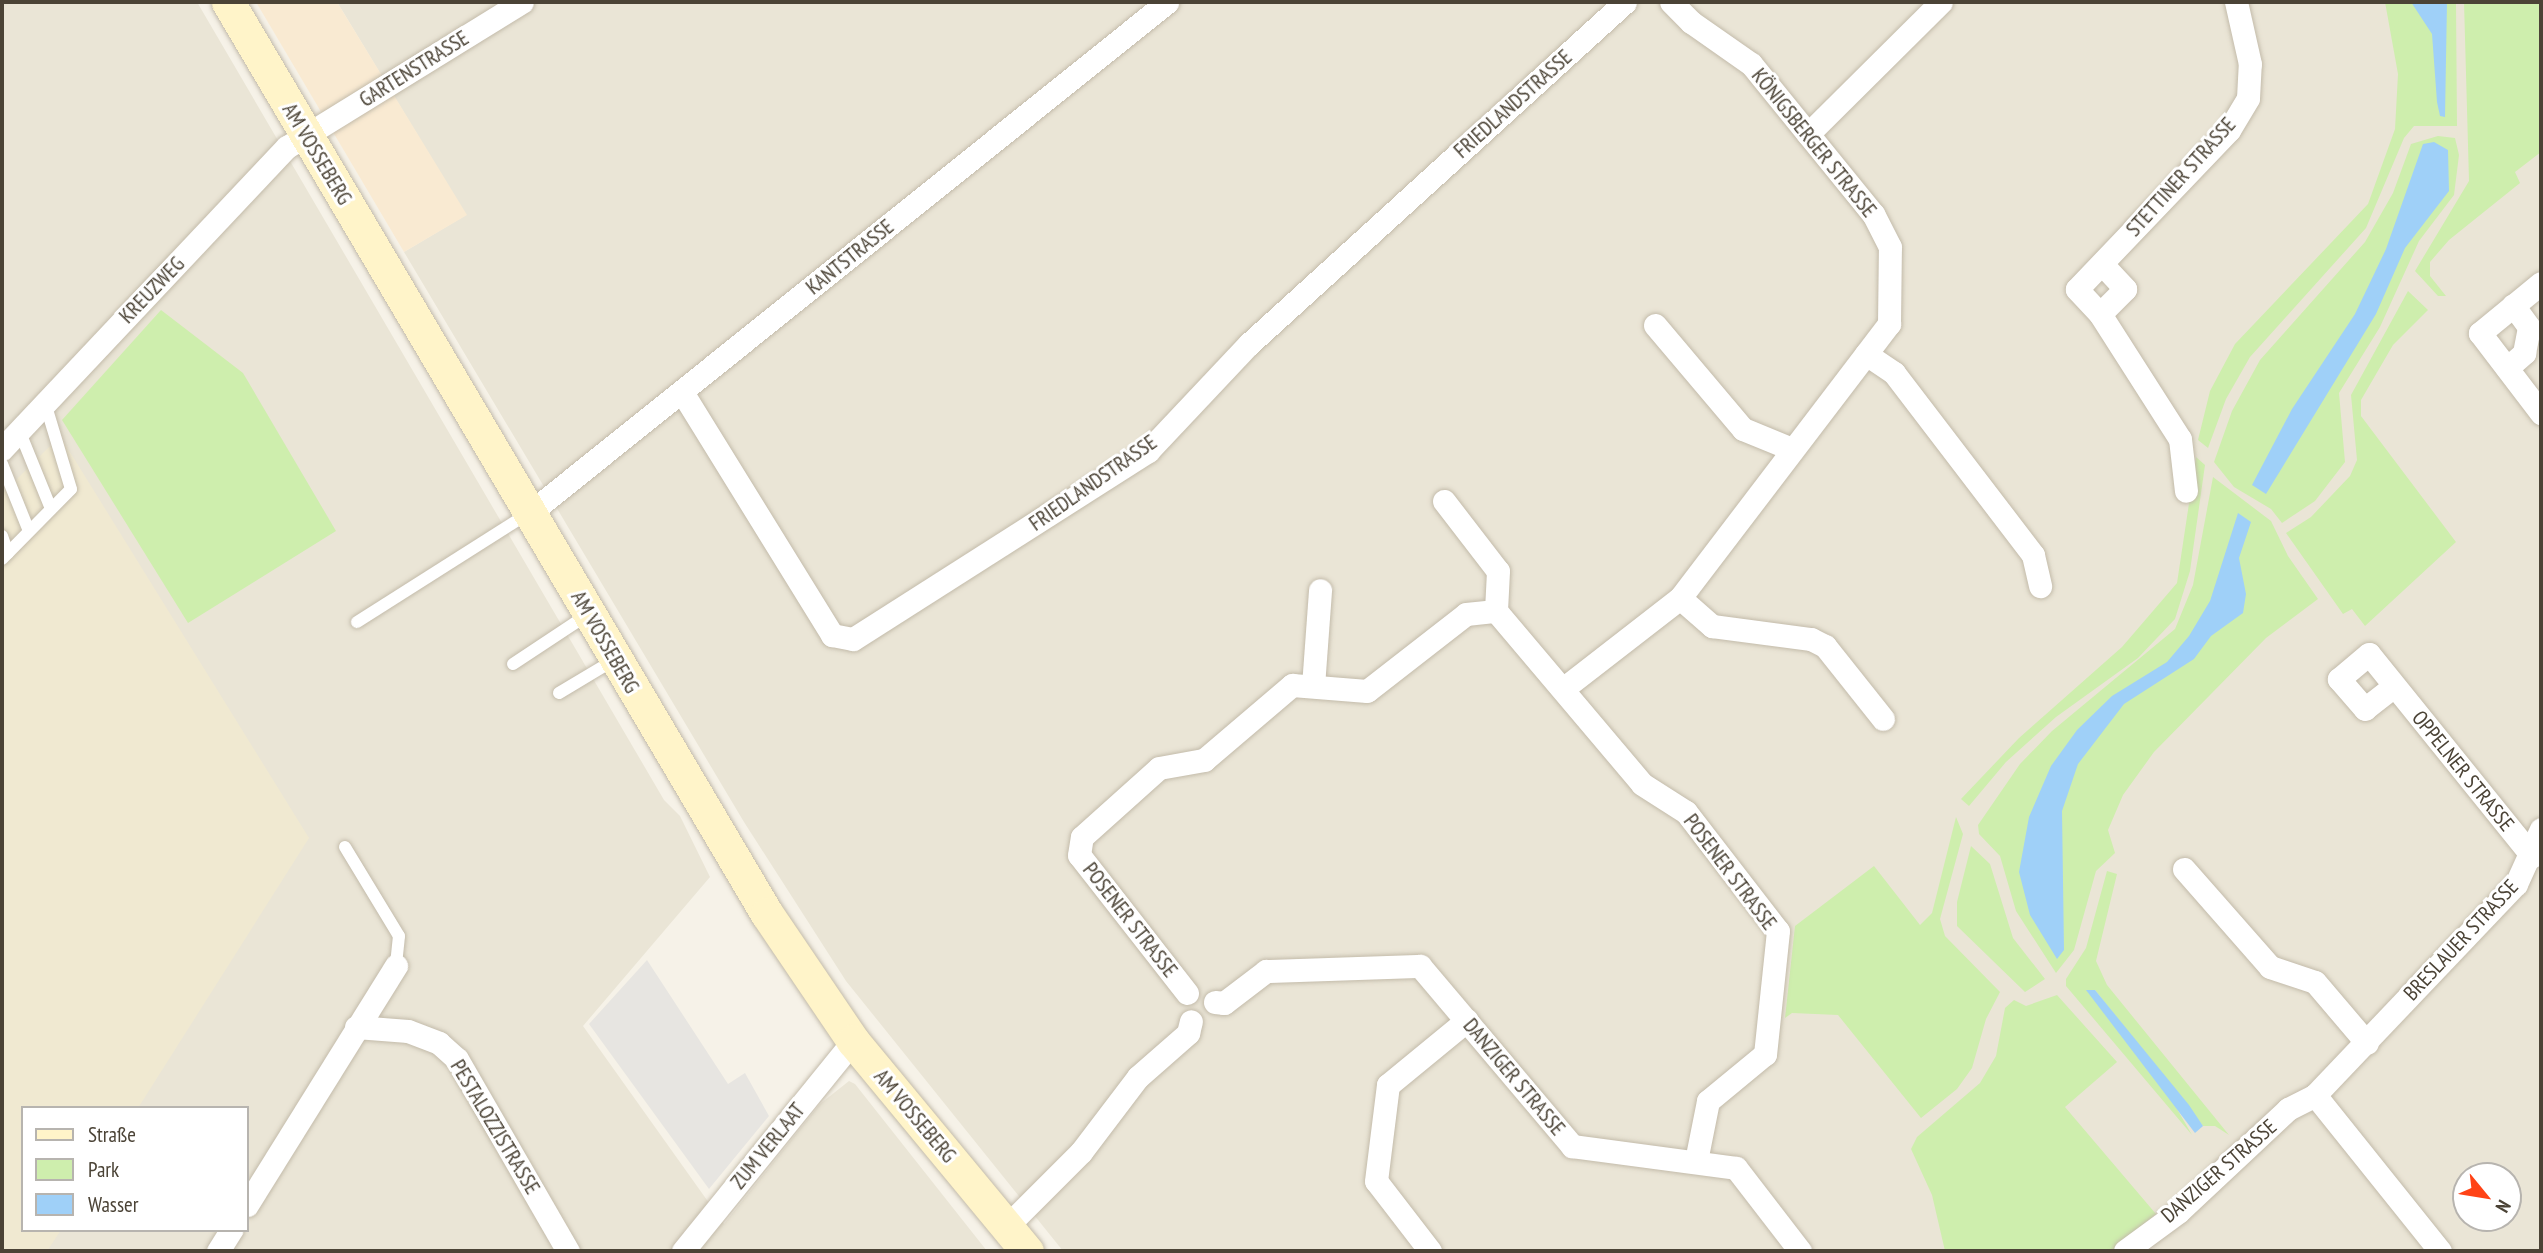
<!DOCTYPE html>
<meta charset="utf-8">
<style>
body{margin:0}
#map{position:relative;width:2543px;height:1253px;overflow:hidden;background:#f6f2e8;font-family:"PT Sans Narrow",sans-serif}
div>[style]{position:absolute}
.residential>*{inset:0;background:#eae5d6}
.commercial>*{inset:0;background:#f9ead2}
.education>*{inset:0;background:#f0e9d1}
.green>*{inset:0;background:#ceeead}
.parking>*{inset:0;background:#e7e5e1}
.water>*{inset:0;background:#9fd0f8}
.roads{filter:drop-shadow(0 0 2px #c3bbaa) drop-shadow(0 0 2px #c3bbaa)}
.lane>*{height:12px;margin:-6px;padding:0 6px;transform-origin:6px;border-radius:6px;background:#fff}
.street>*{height:23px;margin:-11.5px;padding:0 11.5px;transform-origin:11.5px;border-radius:11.5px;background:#fff}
.secondary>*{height:33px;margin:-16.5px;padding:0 16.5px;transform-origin:16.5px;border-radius:16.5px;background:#fff4c9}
span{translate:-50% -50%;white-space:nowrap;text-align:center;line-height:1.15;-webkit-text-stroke:6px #fff;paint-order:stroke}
.street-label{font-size:21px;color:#4b4336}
.frame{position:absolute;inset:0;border:4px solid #4b4336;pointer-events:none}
.legend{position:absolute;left:21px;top:1106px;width:228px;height:126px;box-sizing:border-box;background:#fff;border:2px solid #b7b4af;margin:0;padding:9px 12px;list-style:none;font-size:21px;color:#4b4336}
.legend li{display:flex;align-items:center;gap:14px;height:35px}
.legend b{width:35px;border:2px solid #b7b4af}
.north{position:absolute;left:2452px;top:1162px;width:70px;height:70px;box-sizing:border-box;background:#fff;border:2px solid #b7b4af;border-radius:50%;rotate:120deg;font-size:19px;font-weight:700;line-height:28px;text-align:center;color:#4b4336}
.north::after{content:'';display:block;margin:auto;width:24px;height:32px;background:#ff4316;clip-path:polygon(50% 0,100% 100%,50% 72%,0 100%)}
</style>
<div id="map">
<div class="residential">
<div style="clip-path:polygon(evenodd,2px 2px,197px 2px,664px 800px,680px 816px,710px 877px,583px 1026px,724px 1224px,820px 1104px,849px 1081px,855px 1084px,987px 1251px,2px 1251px,2px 2px,23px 1108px,247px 1108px,247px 1230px,23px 1230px,23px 1108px)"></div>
<div style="clip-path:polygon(evenodd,337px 2px,2541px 2px,2541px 1251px,1063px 1251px,846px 981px,744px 822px,404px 252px,466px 215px,337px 2px,2466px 1176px,2508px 1176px,2508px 1218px,2466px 1218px,2466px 1176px)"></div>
</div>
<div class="commercial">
<div style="clip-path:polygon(256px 2px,337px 2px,467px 215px,404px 252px)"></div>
</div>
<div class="education">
<div style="clip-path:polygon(60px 436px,309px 838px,138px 1108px,23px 1108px,23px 1230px,61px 1230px,47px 1251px,2px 1251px,2px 494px)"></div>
</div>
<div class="green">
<div style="clip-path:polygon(2385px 2px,2456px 2px,2457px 126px,2414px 126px,2404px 138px,2366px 228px,2250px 357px,2226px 399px,2208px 448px,2198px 440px,2210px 391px,2235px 344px,2368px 204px,2395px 129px,2398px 74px)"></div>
<div style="clip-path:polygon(2464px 2px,2541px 2px,2541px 152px,2515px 172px,2520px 183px,2449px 240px,2430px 262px,2430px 276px,2446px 296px,2438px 296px,2415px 271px,2469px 181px)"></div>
<div style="clip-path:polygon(2438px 136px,2455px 138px,2459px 155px,2454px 195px,2419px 241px,2380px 327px,2339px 393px,2345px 462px,2315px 501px,2282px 523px,2271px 509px,2234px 487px,2214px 462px,2232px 411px,2260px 360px,2365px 242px,2393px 193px,2411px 144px)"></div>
<div style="clip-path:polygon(2408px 291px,2428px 310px,2393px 345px,2361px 400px,2361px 416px,2456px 542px,2365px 626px,2352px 609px,2343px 614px,2286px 533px,2311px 517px,2350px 476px,2357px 460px,2351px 395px)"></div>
<div style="clip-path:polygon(161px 310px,243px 373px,336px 531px,188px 623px,62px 420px)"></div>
<div style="clip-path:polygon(2196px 457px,2205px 465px,2190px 571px,2175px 619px,2138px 658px,2056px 717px,2006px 762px,1969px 806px,1961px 799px,2019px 738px,2122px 647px,2177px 583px)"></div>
<div style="clip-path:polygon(2213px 477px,2271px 521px,2288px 556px,2318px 599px,2266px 638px,2154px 752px,2123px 795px,2108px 830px,2115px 853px,2096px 871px,2074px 950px,2056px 973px,2016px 911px,2000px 856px,1979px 834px,1978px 825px,2020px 764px,2052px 731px,2175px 629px,2193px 585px)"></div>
<div style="clip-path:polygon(1956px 817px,1963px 834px,1940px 919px,1945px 936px,2000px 992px,1986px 1019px,1972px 1068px,1957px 1089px,1921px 1118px,1838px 1015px,1792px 1013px,1785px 1018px,1795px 926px,1874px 866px,1920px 925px,1932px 913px)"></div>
<div style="clip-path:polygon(1971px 846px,1990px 864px,2013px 938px,2045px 979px,2025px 992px,1957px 926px,1957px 902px)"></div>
<div style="clip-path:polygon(2107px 871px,2117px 874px,2096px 961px,2107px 985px,2229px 1135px,2215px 1126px,2203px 1126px,2095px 990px,2087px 990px,2173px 1102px,2192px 1135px,2066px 986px,2066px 979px,2086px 948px)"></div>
<div style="clip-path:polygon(2057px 995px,2117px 1062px,2065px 1107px,2156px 1214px,2112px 1251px,1945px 1251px,1932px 1195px,1911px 1149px,1917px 1137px,1980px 1083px,1996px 1056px,2005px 1008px,2014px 1000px,2026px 1006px)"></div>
</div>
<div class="parking">
<div style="clip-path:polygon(647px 960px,728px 1084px,745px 1073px,769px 1116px,709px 1189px,589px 1024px)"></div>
</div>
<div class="water">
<div style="clip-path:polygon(2411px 2px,2447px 2px,2445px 117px,2440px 116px,2437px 102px,2432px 34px)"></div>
<div style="clip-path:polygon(2434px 142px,2448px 150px,2449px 191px,2405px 248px,2376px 314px,2266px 494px,2252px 485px,2292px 409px,2355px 314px,2386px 249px,2423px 144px)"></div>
<div style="clip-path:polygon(2238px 513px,2251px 522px,2239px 558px,2246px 594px,2243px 613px,2211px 636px,2194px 659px,2124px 704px,2078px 764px,2062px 811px,2064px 950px,2057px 959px,2030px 915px,2019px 872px,2029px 817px,2051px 766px,2077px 730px,2112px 696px,2167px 662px,2189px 636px,2210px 601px)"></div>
<div style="clip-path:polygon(2086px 990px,2095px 990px,2189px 1105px,2203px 1126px,2195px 1133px)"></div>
</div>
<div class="roads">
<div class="lane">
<div style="left:19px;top:430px;width:85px;rotate:67.9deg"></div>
<div style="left:2px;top:464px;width:72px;rotate:68.1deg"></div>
<div style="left:2px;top:536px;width:18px;rotate:71deg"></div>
<div style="left:2px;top:559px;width:98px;rotate:-45.4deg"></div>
<div style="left:71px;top:489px;width:90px;rotate:-106.8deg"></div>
<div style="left:357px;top:622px;width:204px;rotate:-32.4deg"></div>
<div style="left:513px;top:664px;width:89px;rotate:-33.5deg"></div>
<div style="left:559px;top:693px;width:64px;rotate:-31deg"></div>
<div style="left:345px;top:847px;width:104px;rotate:58.8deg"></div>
<div style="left:399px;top:936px;width:30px;rotate:96deg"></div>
</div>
<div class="street">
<div style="left:1808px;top:134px;width:187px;rotate:-44.8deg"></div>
<div style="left:2102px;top:264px;width:34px;rotate:47deg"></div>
<div style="left:2125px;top:289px;width:35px;rotate:135deg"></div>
<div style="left:2100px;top:314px;width:34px;rotate:-133deg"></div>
<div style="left:2077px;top:289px;width:220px;rotate:-46.3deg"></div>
<div style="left:2229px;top:130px;width:37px;rotate:-59deg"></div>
<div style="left:2248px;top:98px;width:34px;rotate:-87deg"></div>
<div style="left:2250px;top:64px;width:64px;rotate:-102.7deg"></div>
<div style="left:2541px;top:283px;width:79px;rotate:140.7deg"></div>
<div style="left:2480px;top:333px;width:101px;rotate:52.7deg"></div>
<div style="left:2100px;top:314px;width:148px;rotate:57.4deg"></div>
<div style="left:2180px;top:439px;width:52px;rotate:83.4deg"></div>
<div style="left:1655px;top:325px;width:136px;rotate:49.8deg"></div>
<div style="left:1743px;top:429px;width:53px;rotate:22.2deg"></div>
<div style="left:1866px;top:354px;width:34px;rotate:34deg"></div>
<div style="left:1894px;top:373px;width:229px;rotate:52.6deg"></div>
<div style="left:2033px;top:555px;width:32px;rotate:77deg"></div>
<div style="left:2507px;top:368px;width:23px;rotate:-41deg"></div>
<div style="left:2524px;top:353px;width:26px;rotate:-79deg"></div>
<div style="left:2529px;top:327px;width:27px;rotate:-126deg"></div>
<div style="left:682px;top:392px;width:286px;rotate:58.3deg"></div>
<div style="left:832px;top:635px;width:21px;rotate:11deg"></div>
<div style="left:853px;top:639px;width:350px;rotate:-32.5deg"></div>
<div style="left:1148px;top:451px;width:147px;rotate:-46.7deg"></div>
<div style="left:1249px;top:344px;width:508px;rotate:-42.29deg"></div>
<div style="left:2px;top:449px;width:415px;rotate:-46.7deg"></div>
<div style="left:287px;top:147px;width:276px;rotate:-31.7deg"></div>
<div style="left:1444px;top:501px;width:88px;rotate:52.4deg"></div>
<div style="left:1498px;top:571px;width:40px;rotate:92.9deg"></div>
<div style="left:532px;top:511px;width:814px;rotate:-38.71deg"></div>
<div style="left:1680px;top:598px;width:43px;rotate:41.2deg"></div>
<div style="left:1712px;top:626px;width:100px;rotate:7.5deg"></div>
<div style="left:1811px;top:639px;width:16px;rotate:27deg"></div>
<div style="left:1825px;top:646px;width:93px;rotate:51.5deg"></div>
<div style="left:1313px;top:686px;width:96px;rotate:-85.8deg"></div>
<div style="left:2394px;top:686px;width:37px;rotate:142deg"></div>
<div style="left:2365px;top:709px;width:40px;rotate:-131deg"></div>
<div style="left:2339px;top:679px;width:39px;rotate:-40deg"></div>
<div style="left:2369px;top:654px;width:260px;rotate:51.1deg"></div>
<div style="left:1564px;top:688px;width:147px;rotate:-37.8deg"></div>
<div style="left:1680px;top:598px;width:345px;rotate:-52.7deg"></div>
<div style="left:1889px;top:324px;width:77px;rotate:-89.3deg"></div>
<div style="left:1890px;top:247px;width:37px;rotate:-117deg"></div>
<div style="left:1873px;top:214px;width:193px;rotate:-129.1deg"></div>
<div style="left:1751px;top:64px;width:73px;rotate:-145deg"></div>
<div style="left:1691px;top:22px;width:28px;rotate:-135deg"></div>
<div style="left:2184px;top:869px;width:130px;rotate:48.7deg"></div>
<div style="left:2270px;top:967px;width:47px;rotate:18.4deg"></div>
<div style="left:2315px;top:982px;width:80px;rotate:49.6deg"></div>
<div style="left:1187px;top:993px;width:175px;rotate:-128deg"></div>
<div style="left:1079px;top:855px;width:18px;rotate:-81deg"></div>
<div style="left:1082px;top:837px;width:103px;rotate:-41.9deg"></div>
<div style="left:1159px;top:768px;width:46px;rotate:-10.1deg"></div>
<div style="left:1204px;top:760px;width:116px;rotate:-40.4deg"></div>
<div style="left:1292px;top:685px;width:75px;rotate:4.6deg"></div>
<div style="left:1367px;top:691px;width:125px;rotate:-37.9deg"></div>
<div style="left:1466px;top:614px;width:30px;rotate:-6deg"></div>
<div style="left:1496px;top:611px;width:226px;rotate:49.8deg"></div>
<div style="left:1642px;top:784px;width:52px;rotate:32.5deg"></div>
<div style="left:1686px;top:812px;width:150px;rotate:52.3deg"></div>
<div style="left:1778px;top:931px;width:124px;rotate:96deg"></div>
<div style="left:1765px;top:1054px;width:74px;rotate:140.5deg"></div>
<div style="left:1708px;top:1101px;width:61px;rotate:101.3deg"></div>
<div style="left:1215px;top:1002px;width:9px;rotate:6deg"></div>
<div style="left:1224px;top:1003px;width:53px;rotate:-37.3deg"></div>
<div style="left:1266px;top:971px;width:154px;rotate:-1.9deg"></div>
<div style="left:1420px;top:966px;width:236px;rotate:49.8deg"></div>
<div style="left:1572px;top:1146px;width:165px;rotate:7.6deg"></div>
<div style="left:1736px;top:1168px;width:105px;rotate:52.4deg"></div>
<div style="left:356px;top:1027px;width:52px;rotate:4.4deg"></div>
<div style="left:408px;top:1031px;width:33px;rotate:21deg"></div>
<div style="left:439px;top:1043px;width:24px;rotate:42deg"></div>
<div style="left:457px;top:1059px;width:222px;rotate:60deg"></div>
<div style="left:2315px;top:1095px;width:200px;rotate:51.3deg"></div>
<div style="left:247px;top:1205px;width:282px;rotate:-58.1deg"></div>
<div style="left:1007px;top:1226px;width:105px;rotate:-45deg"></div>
<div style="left:1081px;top:1152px;width:94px;rotate:-52.8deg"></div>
<div style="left:1138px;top:1077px;width:67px;rotate:-41.3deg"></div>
<div style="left:1188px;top:1033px;width:12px;rotate:-76deg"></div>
<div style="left:218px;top:1251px;width:25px;rotate:-58deg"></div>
<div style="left:683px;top:1251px;width:270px;rotate:-51deg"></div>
<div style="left:1430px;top:1251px;width:88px;rotate:-127.6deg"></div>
<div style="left:1376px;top:1181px;width:97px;rotate:-82.9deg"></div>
<div style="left:1388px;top:1085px;width:102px;rotate:-39.4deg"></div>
<div style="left:2125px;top:1251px;width:66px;rotate:-36.3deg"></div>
<div style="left:2178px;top:1212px;width:151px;rotate:-43.1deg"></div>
<div style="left:2288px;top:1109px;width:30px;rotate:-27deg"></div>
<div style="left:2315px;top:1095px;width:291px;rotate:-46.4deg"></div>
<div style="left:2516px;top:884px;width:60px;rotate:-65.6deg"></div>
</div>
<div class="secondary">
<div style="left:228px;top:2px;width:1059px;rotate:59.42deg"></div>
<div style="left:767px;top:914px;width:153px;rotate:55.9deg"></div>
<div style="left:853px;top:1041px;width:273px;rotate:50.4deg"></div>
</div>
</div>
<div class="street-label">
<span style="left:414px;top:69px;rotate:-32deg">GARTENSTRASSE</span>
<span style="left:1513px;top:104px;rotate:-42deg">FRIEDLANDSTRASSE</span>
<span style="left:1814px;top:143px;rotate:51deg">KÖNIGSBERGER STRASSE</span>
<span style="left:317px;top:154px;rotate:59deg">AM VOSSEBERG</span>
<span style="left:2181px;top:177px;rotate:-48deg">STETTINER STRASSE</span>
<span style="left:850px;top:257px;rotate:-39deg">KANTSTRASSE</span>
<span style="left:152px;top:290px;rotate:-46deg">KREUZWEG</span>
<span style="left:1093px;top:483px;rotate:-35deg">FRIEDLANDSTRASSE</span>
<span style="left:605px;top:642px;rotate:60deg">AM VOSSEBERG</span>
<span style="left:2463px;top:771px;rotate:51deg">OPPELNER STRASSE</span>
<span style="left:1730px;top:872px;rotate:53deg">POSENER STRASSE</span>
<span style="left:1130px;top:920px;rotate:52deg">POSENER STRASSE</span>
<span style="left:2461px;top:940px;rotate:-47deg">BRESLAUER STRASSE</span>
<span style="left:1514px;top:1077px;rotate:50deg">DANZIGER STRASSE</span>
<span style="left:915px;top:1116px;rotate:50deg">AM VOSSEBERG</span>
<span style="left:495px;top:1127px;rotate:59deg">PESTALOZZISTRASSE</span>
<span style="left:768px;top:1146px;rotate:-51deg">ZUM VERLAAT</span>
<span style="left:2219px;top:1171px;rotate:-41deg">DANZIGER STRASSE</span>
</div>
<div class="frame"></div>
<ul class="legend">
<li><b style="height:9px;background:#fff4c9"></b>Straße</li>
<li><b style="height:19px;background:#ceeead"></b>Park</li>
<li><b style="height:19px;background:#9fd0f8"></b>Wasser</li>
</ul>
<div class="north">N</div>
</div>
